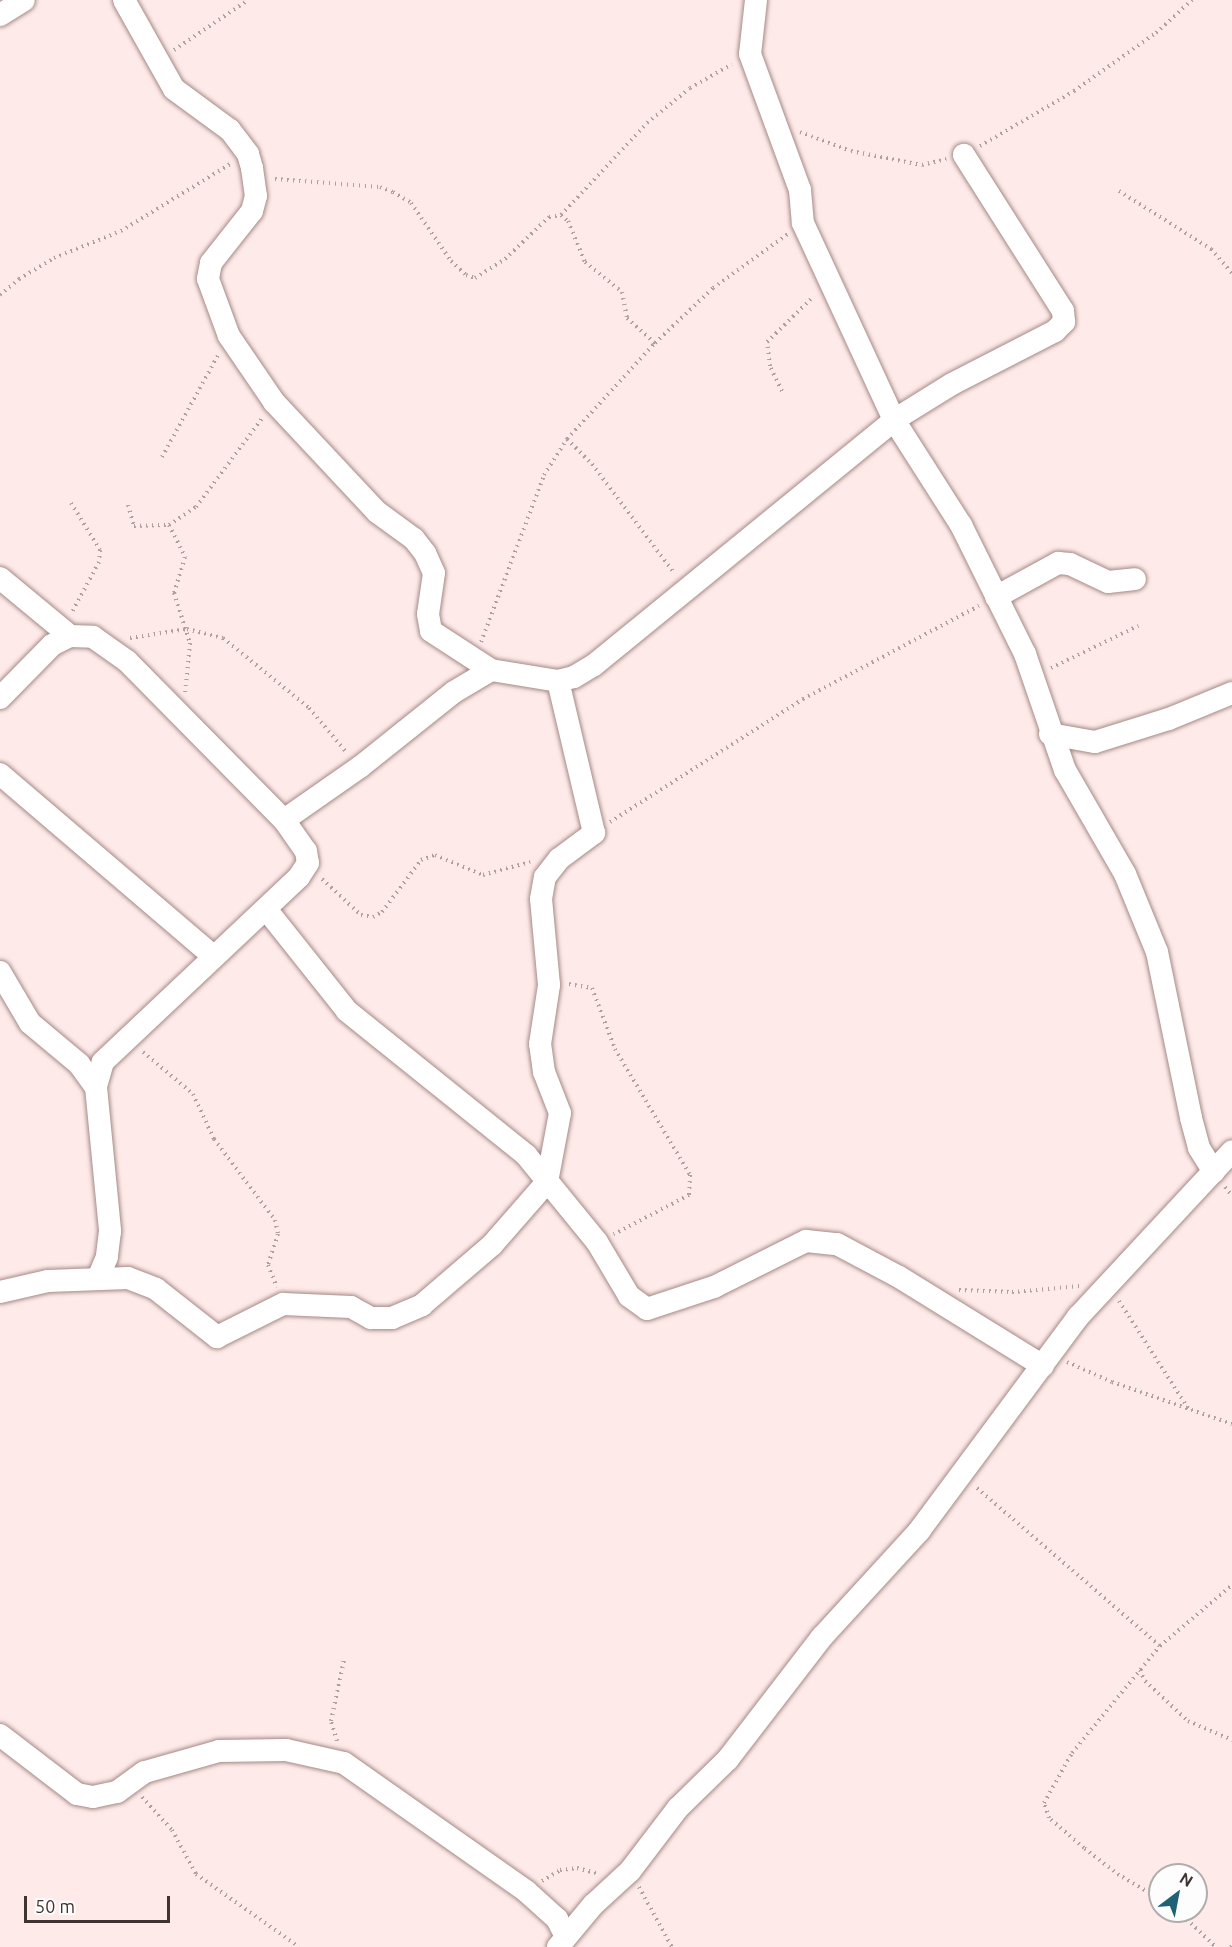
<!DOCTYPE html>
<style>
body{margin:0}
#map{position:relative;width:1232px;height:1947px;overflow:hidden;background:#feebe9;font-family:Ubuntu,sans-serif}
div>[style]{position:absolute}
.path>*{height:4px;margin-top:-2px;transform-origin:0;background:repeating-linear-gradient(90deg,#af9f9d 0 1.5px,transparent 0 6px)}
.roads{filter:drop-shadow(0 0 2px #a58986) drop-shadow(0 0 2px #a58986)}
.street>*{height:22px;margin:-11px;padding:0 11px;transform-origin:11px;border-radius:11px;background:#fff}
span{translate:-50% -50%;white-space:nowrap;text-align:center;line-height:1.15;-webkit-text-stroke:5px #fdfdfd;paint-order:stroke}
.north{position:absolute;left:1148px;top:1863px;width:60px;height:60px;box-sizing:border-box;background:#fdfdfd;border:2px solid #b1adac;border-radius:50%;rotate:32deg;font-size:16px;font-weight:700;line-height:24px;text-align:center;color:#403432}
.north::after{content:'';display:block;margin:auto;width:21px;height:27px;background:#206175;clip-path:polygon(50% 0,100% 100%,50% 72%,0 100%)}
.scale{position:absolute;left:24px;top:1896px;width:146px;height:27px;box-sizing:border-box;border:3px solid #403432;border-top:0;padding-left:8px;font-size:18px;line-height:21px;white-space:nowrap;color:#403432;-webkit-text-stroke:4px #fdfdfd;paint-order:stroke}
</style>
<div id="map">
<div class="path">
<div style="left:174px;top:50px;width:89px;rotate:-34deg"></div>
<div style="left:800px;top:132px;width:54px;rotate:20.4deg"></div>
<div style="left:851px;top:151px;width:72px;rotate:11.2deg"></div>
<div style="left:922px;top:165px;width:25px;rotate:-14deg"></div>
<div style="left:980px;top:146px;width:109px;rotate:-30.3deg"></div>
<div style="left:1074px;top:91px;width:100px;rotate:-35.3deg"></div>
<div style="left:1156px;top:33px;width:49px;rotate:-42.5deg"></div>
<div style="left:275px;top:179px;width:105px;rotate:4.4deg"></div>
<div style="left:380px;top:187px;width:14px;rotate:21deg"></div>
<div style="left:393px;top:192px;width:21px;rotate:31deg"></div>
<div style="left:411px;top:203px;width:70px;rotate:55.4deg"></div>
<div style="left:451px;top:261px;width:21px;rotate:43deg"></div>
<div style="left:466px;top:275px;width:9px;rotate:18deg"></div>
<div style="left:475px;top:278px;width:36px;rotate:-32deg"></div>
<div style="left:505px;top:259px;width:61px;rotate:-43.7deg"></div>
<div style="left:549px;top:217px;width:12px;rotate:-9deg"></div>
<div style="left:561px;top:215px;width:9px;rotate:41deg"></div>
<div style="left:568px;top:221px;width:44px;rotate:67.5deg"></div>
<div style="left:585px;top:262px;width:48px;rotate:39deg"></div>
<div style="left:622px;top:292px;width:26px;rotate:79deg"></div>
<div style="left:627px;top:318px;width:38px;rotate:42deg"></div>
<div style="left:1119px;top:191px;width:109px;rotate:32.2deg"></div>
<div style="left:1211px;top:249px;width:32px;rotate:49deg"></div>
<div style="left:561px;top:215px;width:126px;rotate:-46.9deg"></div>
<div style="left:647px;top:123px;width:55px;rotate:-39.1deg"></div>
<div style="left:690px;top:88px;width:48px;rotate:-29.7deg"></div>
<div style="left:0;top:295px;width:25px;rotate:-40deg"></div>
<div style="left:19px;top:279px;width:41px;rotate:-31deg"></div>
<div style="left:54px;top:258px;width:72px;rotate:-21.9deg"></div>
<div style="left:121px;top:231px;width:130px;rotate:-31.5deg"></div>
<div style="left:782px;top:391px;width:28px;rotate:-116deg"></div>
<div style="left:770px;top:366px;width:24px;rotate:-97deg"></div>
<div style="left:767px;top:342px;width:66px;rotate:-44.4deg"></div>
<div style="left:567px;top:439px;width:35px;rotate:45deg"></div>
<div style="left:592px;top:464px;width:136px;rotate:53deg"></div>
<div style="left:162px;top:457px;width:116px;rotate:-61.2deg"></div>
<div style="left:71px;top:503px;width:55px;rotate:58.3deg"></div>
<div style="left:100px;top:550px;width:12px;rotate:95deg"></div>
<div style="left:99px;top:562px;width:57px;rotate:118.4deg"></div>
<div style="left:128px;top:505px;width:22px;rotate:74deg"></div>
<div style="left:134px;top:526px;width:35px;rotate:-2deg"></div>
<div style="left:169px;top:525px;width:32px;rotate:-34deg"></div>
<div style="left:196px;top:507px;width:112px;rotate:-53.3deg"></div>
<div style="left:169px;top:525px;width:36px;rotate:63deg"></div>
<div style="left:185px;top:557px;width:38px;rotate:107deg"></div>
<div style="left:174px;top:593px;width:52px;rotate:72.3deg"></div>
<div style="left:190px;top:643px;width:50px;rotate:95.7deg"></div>
<div style="left:130px;top:638px;width:58px;rotate:-9deg"></div>
<div style="left:187px;top:629px;width:37px;rotate:14deg"></div>
<div style="left:223px;top:638px;width:111px;rotate:39.1deg"></div>
<div style="left:309px;top:708px;width:59px;rotate:49.8deg"></div>
<div style="left:481px;top:642px;width:178px;rotate:-69.3deg"></div>
<div style="left:544px;top:475px;width:43px;rotate:-57.4deg"></div>
<div style="left:567px;top:439px;width:130px;rotate:-47.5deg"></div>
<div style="left:655px;top:343px;width:80px;rotate:-43.5deg"></div>
<div style="left:713px;top:288px;width:92px;rotate:-35.8deg"></div>
<div style="left:1051px;top:668px;width:97px;rotate:-25.8deg"></div>
<div style="left:610px;top:822px;width:229px;rotate:-32.5deg"></div>
<div style="left:803px;top:699px;width:199px;rotate:-27.9deg"></div>
<div style="left:322px;top:879px;width:53px;rotate:42.7deg"></div>
<div style="left:361px;top:915px;width:12px;rotate:9deg"></div>
<div style="left:373px;top:917px;width:10px;rotate:-29deg"></div>
<div style="left:382px;top:912px;width:65px;rotate:-53.1deg"></div>
<div style="left:421px;top:860px;width:15px;rotate:-20deg"></div>
<div style="left:435px;top:855px;width:52px;rotate:22.6deg"></div>
<div style="left:483px;top:875px;width:49px;rotate:-15.5deg"></div>
<div style="left:569px;top:984px;width:23px;rotate:10deg"></div>
<div style="left:592px;top:988px;width:65px;rotate:69.3deg"></div>
<div style="left:615px;top:1049px;width:147px;rotate:59.2deg"></div>
<div style="left:690px;top:1175px;width:20px;rotate:93deg"></div>
<div style="left:689px;top:1195px;width:85px;rotate:152.5deg"></div>
<div style="left:143px;top:1052px;width:65px;rotate:40deg"></div>
<div style="left:193px;top:1094px;width:50px;rotate:65deg"></div>
<div style="left:214px;top:1139px;width:101px;rotate:53deg"></div>
<div style="left:275px;top:1220px;width:14px;rotate:78deg"></div>
<div style="left:278px;top:1234px;width:33px;rotate:108deg"></div>
<div style="left:268px;top:1265px;width:24px;rotate:68deg"></div>
<div style="left:1225px;top:1187px;width:11px;rotate:52deg"></div>
<div style="left:959px;top:1290px;width:53px;rotate:2.2deg"></div>
<div style="left:1012px;top:1292px;width:68px;rotate:-5deg"></div>
<div style="left:1119px;top:1301px;width:131px;rotate:57.2deg"></div>
<div style="left:1067px;top:1362px;width:49px;rotate:24deg"></div>
<div style="left:1112px;top:1382px;width:127px;rotate:19.3deg"></div>
<div style="left:977px;top:1488px;width:242px;rotate:40.8deg"></div>
<div style="left:1140px;top:1670px;width:12px;rotate:66deg"></div>
<div style="left:1145px;top:1681px;width:59px;rotate:42.9deg"></div>
<div style="left:1188px;top:1721px;width:48px;rotate:23.4deg"></div>
<div style="left:337px;top:1741px;width:21px;rotate:-107deg"></div>
<div style="left:331px;top:1721px;width:62px;rotate:-78deg"></div>
<div style="left:142px;top:1797px;width:45px;rotate:47.7deg"></div>
<div style="left:172px;top:1830px;width:50px;rotate:61.4deg"></div>
<div style="left:196px;top:1874px;width:126px;rotate:35.3deg"></div>
<div style="left:542px;top:1881px;width:21px;rotate:-31deg"></div>
<div style="left:560px;top:1870px;width:17px;rotate:-7deg"></div>
<div style="left:577px;top:1868px;width:23px;rotate:15deg"></div>
<div style="left:639px;top:1887px;width:68px;rotate:61.2deg"></div>
<div style="left:1160px;top:1899px;width:48px;rotate:-149.7deg"></div>
<div style="left:1119px;top:1875px;width:44px;rotate:-142.4deg"></div>
<div style="left:1084px;top:1848px;width:46px;rotate:-139.4deg"></div>
<div style="left:1049px;top:1818px;width:16px;rotate:-108deg"></div>
<div style="left:1044px;top:1803px;width:57px;rotate:-60.8deg"></div>
<div style="left:1072px;top:1753px;width:139px;rotate:-50.6deg"></div>
<div style="left:1160px;top:1646px;width:94px;rotate:-40.3deg"></div>
<div style="left:1178px;top:1911px;width:52px;rotate:43.5deg"></div>
<div style="left:1231px;top:1947px;width:2px;rotate:-63deg"></div>
</div>
<div class="roads">
<div class="street">
<div style="left:124px;top:0;width:102px;rotate:60.7deg"></div>
<div style="left:174px;top:89px;width:69px;rotate:36.2deg"></div>
<div style="left:230px;top:130px;width:30px;rotate:53deg"></div>
<div style="left:248px;top:154px;width:15px;rotate:74deg"></div>
<div style="left:252px;top:168px;width:28px;rotate:82deg"></div>
<div style="left:256px;top:196px;width:16px;rotate:105deg"></div>
<div style="left:252px;top:211px;width:66px;rotate:128.3deg"></div>
<div style="left:211px;top:263px;width:16px;rotate:101deg"></div>
<div style="left:208px;top:279px;width:61px;rotate:69.8deg"></div>
<div style="left:229px;top:336px;width:80px;rotate:55.7deg"></div>
<div style="left:274px;top:402px;width:151px;rotate:46.9deg"></div>
<div style="left:377px;top:512px;width:46px;rotate:36.1deg"></div>
<div style="left:414px;top:539px;width:18px;rotate:52deg"></div>
<div style="left:425px;top:553px;width:22px;rotate:66deg"></div>
<div style="left:434px;top:573px;width:41px;rotate:98.3deg"></div>
<div style="left:428px;top:614px;width:17px;rotate:80deg"></div>
<div style="left:431px;top:631px;width:72px;rotate:33deg"></div>
<div style="left:491px;top:670px;width:68px;rotate:9.3deg"></div>
<div style="left:558px;top:681px;width:16px;rotate:-14deg"></div>
<div style="left:574px;top:677px;width:23px;rotate:-31deg"></div>
<div style="left:594px;top:665px;width:387px;rotate:-39.2deg"></div>
<div style="left:894px;top:420px;width:68px;rotate:-31.8deg"></div>
<div style="left:952px;top:384px;width:116px;rotate:-27.2deg"></div>
<div style="left:1055px;top:331px;width:13px;rotate:-45deg"></div>
<div style="left:1064px;top:322px;width:11px;rotate:-95deg"></div>
<div style="left:1063px;top:311px;width:185px;rotate:-122.4deg"></div>
<div style="left:756px;top:0;width:54px;rotate:96.3deg"></div>
<div style="left:750px;top:54px;width:145px;rotate:69.8deg"></div>
<div style="left:800px;top:190px;width:33px;rotate:85deg"></div>
<div style="left:803px;top:223px;width:217px;rotate:65.2deg"></div>
<div style="left:894px;top:420px;width:125px;rotate:57.5deg"></div>
<div style="left:961px;top:525px;width:144px;rotate:63.6deg"></div>
<div style="left:1025px;top:654px;width:123px;rotate:71deg"></div>
<div style="left:1065px;top:770px;width:120px;rotate:60deg"></div>
<div style="left:1125px;top:874px;width:84px;rotate:67.7deg"></div>
<div style="left:1157px;top:952px;width:169px;rotate:78.4deg"></div>
<div style="left:1191px;top:1118px;width:31px;rotate:75deg"></div>
<div style="left:1199px;top:1148px;width:28px;rotate:58deg"></div>
<div style="left:0;top:15px;width:28px;rotate:-32deg"></div>
<div style="left:0;top:578px;width:91px;rotate:39.6deg"></div>
<div style="left:996px;top:597px;width:71px;rotate:-28.7deg"></div>
<div style="left:1058px;top:563px;width:12px;rotate:5deg"></div>
<div style="left:1070px;top:564px;width:42px;rotate:25.3deg"></div>
<div style="left:1108px;top:582px;width:27px;rotate:-6deg"></div>
<div style="left:0;top:698px;width:74px;rotate:-45.5deg"></div>
<div style="left:52px;top:645px;width:20px;rotate:-27deg"></div>
<div style="left:70px;top:636px;width:23px;rotate:2deg"></div>
<div style="left:93px;top:637px;width:42px;rotate:35.2deg"></div>
<div style="left:127px;top:661px;width:223px;rotate:45.4deg"></div>
<div style="left:284px;top:820px;width:38px;rotate:55deg"></div>
<div style="left:306px;top:851px;width:12px;rotate:81deg"></div>
<div style="left:308px;top:863px;width:17px;rotate:123deg"></div>
<div style="left:299px;top:877px;width:270px;rotate:136.7deg"></div>
<div style="left:103px;top:1062px;width:26px;rotate:106deg"></div>
<div style="left:96px;top:1087px;width:145px;rotate:84.4deg"></div>
<div style="left:110px;top:1231px;width:26px;rotate:97deg"></div>
<div style="left:107px;top:1257px;width:21px;rotate:113deg"></div>
<div style="left:1050px;top:734px;width:46px;rotate:10.1deg"></div>
<div style="left:1095px;top:742px;width:77px;rotate:-17.3deg"></div>
<div style="left:1169px;top:719px;width:68px;rotate:-22.4deg"></div>
<div style="left:0;top:774px;width:280px;rotate:40.5deg"></div>
<div style="left:284px;top:820px;width:93px;rotate:-34.9deg"></div>
<div style="left:360px;top:767px;width:120px;rotate:-38.6deg"></div>
<div style="left:454px;top:692px;width:43px;rotate:-30.7deg"></div>
<div style="left:266px;top:909px;width:130px;rotate:51.5deg"></div>
<div style="left:347px;top:1011px;width:230px;rotate:38.8deg"></div>
<div style="left:526px;top:1155px;width:112px;rotate:50.8deg"></div>
<div style="left:597px;top:1242px;width:63px;rotate:59.3deg"></div>
<div style="left:629px;top:1296px;width:22px;rotate:36deg"></div>
<div style="left:647px;top:1309px;width:71px;rotate:-18.2deg"></div>
<div style="left:714px;top:1287px;width:103px;rotate:-26.6deg"></div>
<div style="left:806px;top:1241px;width:31px;rotate:6deg"></div>
<div style="left:837px;top:1244px;width:70px;rotate:28deg"></div>
<div style="left:899px;top:1277px;width:169px;rotate:31.7deg"></div>
<div style="left:0;top:972px;width:59px;rotate:59.5deg"></div>
<div style="left:30px;top:1023px;width:64px;rotate:39.9deg"></div>
<div style="left:79px;top:1064px;width:29px;rotate:54deg"></div>
<div style="left:0;top:1292px;width:49px;rotate:-12.9deg"></div>
<div style="left:48px;top:1281px;width:80px;rotate:-2.1deg"></div>
<div style="left:128px;top:1278px;width:30px;rotate:21deg"></div>
<div style="left:156px;top:1289px;width:78px;rotate:38.2deg"></div>
<div style="left:217px;top:1337px;width:74px;rotate:-26.6deg"></div>
<div style="left:283px;top:1304px;width:68px;rotate:2.5deg"></div>
<div style="left:351px;top:1307px;width:23px;rotate:29deg"></div>
<div style="left:371px;top:1318px;width:21px"></div>
<div style="left:392px;top:1318px;width:33px;rotate:-23deg"></div>
<div style="left:422px;top:1305px;width:92px;rotate:-40.6deg"></div>
<div style="left:492px;top:1245px;width:84px;rotate:-48.9deg"></div>
<div style="left:547px;top:1182px;width:70px;rotate:-79.3deg"></div>
<div style="left:560px;top:1113px;width:44px;rotate:-111.3deg"></div>
<div style="left:544px;top:1072px;width:28px;rotate:-98deg"></div>
<div style="left:540px;top:1044px;width:60px;rotate:-81.3deg"></div>
<div style="left:549px;top:985px;width:86px;rotate:-95.3deg"></div>
<div style="left:541px;top:899px;width:22px;rotate:-80deg"></div>
<div style="left:545px;top:877px;width:23px;rotate:-52deg"></div>
<div style="left:559px;top:859px;width:44px;rotate:-36.6deg"></div>
<div style="left:594px;top:833px;width:156px;rotate:-103.3deg"></div>
<div style="left:0;top:1735px;width:97px;rotate:37.5deg"></div>
<div style="left:77px;top:1794px;width:16px;rotate:11deg"></div>
<div style="left:93px;top:1797px;width:25px;rotate:-12deg"></div>
<div style="left:117px;top:1792px;width:34px;rotate:-36deg"></div>
<div style="left:145px;top:1772px;width:77px;rotate:-15.8deg"></div>
<div style="left:219px;top:1751px;width:67px;rotate:-0.9deg"></div>
<div style="left:286px;top:1750px;width:59px;rotate:12.6deg"></div>
<div style="left:344px;top:1763px;width:223px;rotate:35.1deg"></div>
<div style="left:526px;top:1891px;width:42px;rotate:42.1deg"></div>
<div style="left:557px;top:1919px;width:18px;rotate:63deg"></div>
<div style="left:558px;top:1947px;width:55px;rotate:-50.2deg"></div>
<div style="left:593px;top:1905px;width:50px;rotate:-42.6deg"></div>
<div style="left:630px;top:1871px;width:79px;rotate:-52.7deg"></div>
<div style="left:678px;top:1808px;width:70px;rotate:-44.4deg"></div>
<div style="left:728px;top:1759px;width:154px;rotate:-52.4deg"></div>
<div style="left:822px;top:1637px;width:144px;rotate:-47.5deg"></div>
<div style="left:919px;top:1531px;width:267px;rotate:-53.4deg"></div>
<div style="left:1078px;top:1317px;width:226px;rotate:-47.1deg"></div>
</div>
</div>
<div class="north">N</div>
<div class="scale">50 m</div>
</div>
